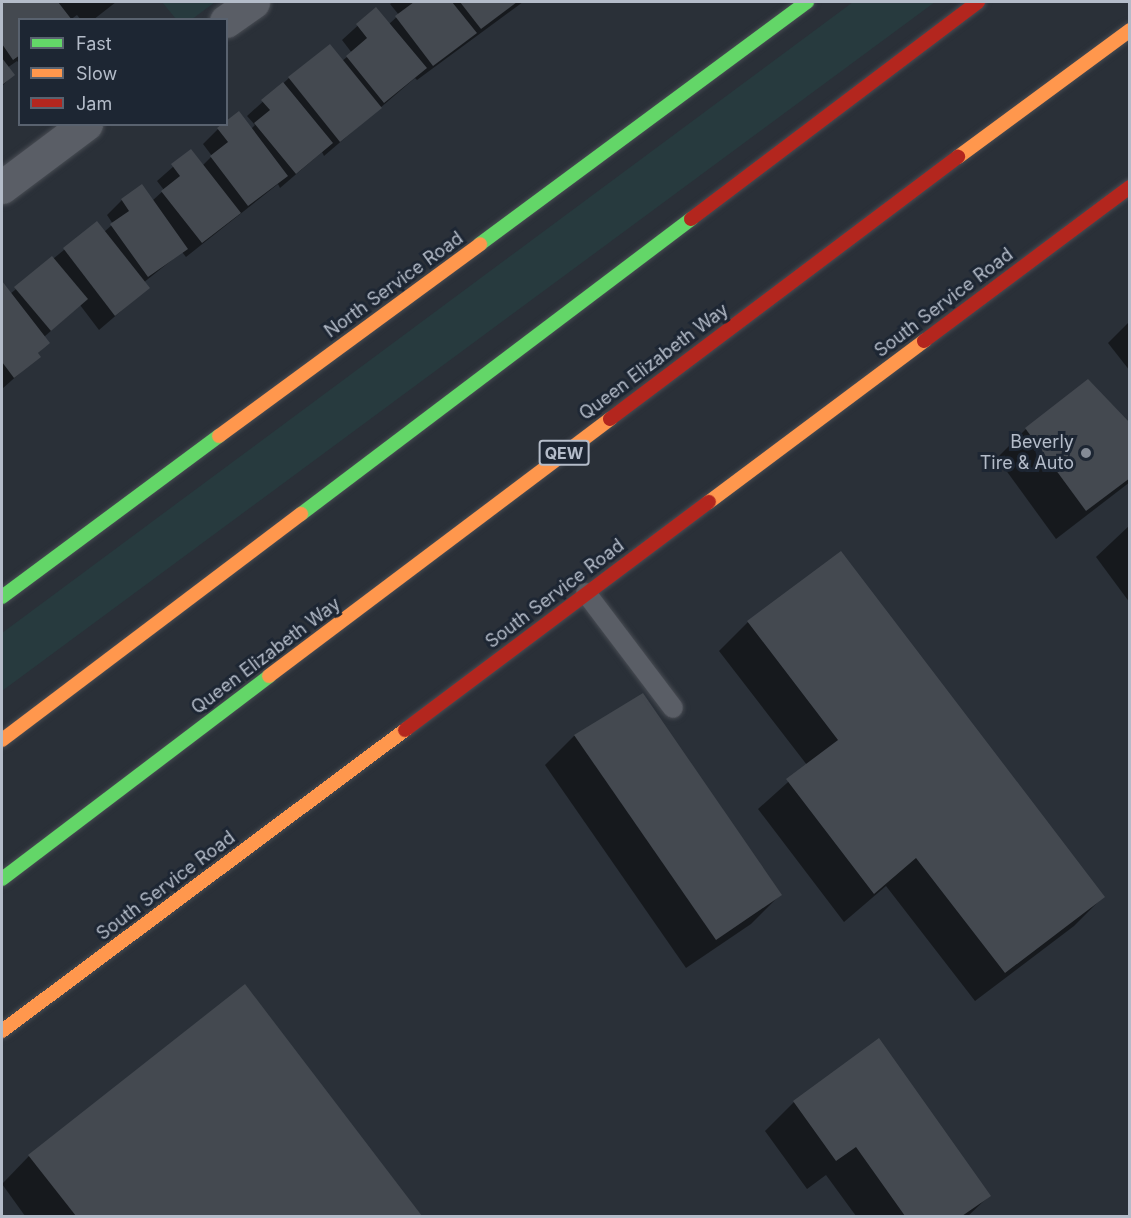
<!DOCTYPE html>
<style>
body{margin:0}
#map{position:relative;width:1131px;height:1218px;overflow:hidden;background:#2a3038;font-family:Inter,sans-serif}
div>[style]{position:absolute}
.green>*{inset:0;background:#273a3e}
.shadow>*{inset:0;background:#0007}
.building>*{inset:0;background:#444950}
.roads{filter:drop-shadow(0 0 2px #484c53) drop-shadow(0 0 2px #484c53)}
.lane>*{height:20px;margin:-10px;padding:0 10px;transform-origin:10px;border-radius:10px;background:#5a5e66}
.street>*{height:33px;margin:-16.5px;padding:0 16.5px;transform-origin:16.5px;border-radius:16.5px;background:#5a5e66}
.fast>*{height:14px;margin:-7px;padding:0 7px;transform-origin:7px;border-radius:7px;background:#63d668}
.slow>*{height:14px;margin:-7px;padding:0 7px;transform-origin:7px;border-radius:7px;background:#ff974d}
.jam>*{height:14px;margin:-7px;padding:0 7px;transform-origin:7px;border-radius:7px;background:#b3261e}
.dots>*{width:16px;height:16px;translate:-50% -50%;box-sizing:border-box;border:3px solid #1d2633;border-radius:50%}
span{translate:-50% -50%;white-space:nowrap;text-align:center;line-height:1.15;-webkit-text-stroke:6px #1d2633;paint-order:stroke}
.shield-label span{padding:2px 4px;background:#1d2633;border:2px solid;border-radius:4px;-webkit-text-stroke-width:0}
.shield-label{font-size:16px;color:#b4bcc9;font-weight:700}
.street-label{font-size:18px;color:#b4bcc9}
.poi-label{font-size:18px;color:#b4bcc9}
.right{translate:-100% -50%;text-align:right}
.frame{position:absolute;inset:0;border:3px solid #b4bcc9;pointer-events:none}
.legend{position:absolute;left:18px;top:18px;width:210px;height:108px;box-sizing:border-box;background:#1d2633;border:2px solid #59626f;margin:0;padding:8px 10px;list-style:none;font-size:18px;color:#b4bcc9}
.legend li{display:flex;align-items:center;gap:12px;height:30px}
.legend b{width:30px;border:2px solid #59626f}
</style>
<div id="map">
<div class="green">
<div style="clip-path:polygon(162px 2px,215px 2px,191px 20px,176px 19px)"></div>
<div style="clip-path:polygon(853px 2px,935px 2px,2px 691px,2px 633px)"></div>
</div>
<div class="shadow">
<div style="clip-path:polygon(2px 2px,116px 2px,93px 20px,81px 20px,77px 15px,70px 20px,20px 20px,20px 64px,17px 61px,7px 68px,13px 75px,2px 86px)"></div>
<div style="clip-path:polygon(393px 2px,523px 2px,417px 80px,415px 78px,324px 156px,322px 152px,280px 188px,278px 184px,186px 257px,182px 252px,143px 283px,148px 288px,99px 330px,80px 305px,44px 337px,48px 343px,37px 354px,39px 356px,2px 389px,2px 285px,10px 294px,97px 223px,104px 232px,113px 224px,107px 215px,122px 200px,152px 201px,164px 190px,157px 181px,191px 151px,202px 166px,212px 156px,203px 144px,218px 129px,251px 129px,255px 125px,247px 116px,289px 78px,342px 61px,352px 53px,342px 40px,376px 9px,389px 24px,399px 15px,390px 4px)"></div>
<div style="clip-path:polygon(1130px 321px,1130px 371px,1108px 343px)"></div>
<div style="clip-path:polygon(1130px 425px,1130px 482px,1056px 539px,997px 458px,1026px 429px)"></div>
<div style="clip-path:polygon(1130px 525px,1130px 603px,1096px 557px)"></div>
<div style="clip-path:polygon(748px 622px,1103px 897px,1074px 926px,975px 1001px,886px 886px,844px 922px,758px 809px,807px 765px,719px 651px)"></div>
<div style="clip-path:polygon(642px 695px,780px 895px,751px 924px,686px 968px,545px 765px,574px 736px)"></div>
<div style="clip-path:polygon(245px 986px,420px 1216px,25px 1216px,2px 1184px,29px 1156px)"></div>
<div style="clip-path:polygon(794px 1102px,989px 1196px,968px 1216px,856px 1216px,826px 1175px,807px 1189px,765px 1131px)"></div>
</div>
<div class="building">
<div style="clip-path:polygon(2px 2px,58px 2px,72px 20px,20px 20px,20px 55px,13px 60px,2px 44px)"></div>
<div style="clip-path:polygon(414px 2px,452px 2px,477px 33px,433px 66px,395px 16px)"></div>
<div style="clip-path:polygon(460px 2px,517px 2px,481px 29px)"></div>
<div style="clip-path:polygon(376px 7px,427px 68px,384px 103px,346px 56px,367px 38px,356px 24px)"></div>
<div style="clip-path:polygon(330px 44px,382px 108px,340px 142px,288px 77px)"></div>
<div style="clip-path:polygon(2px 58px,15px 75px,2px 85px)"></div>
<div style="clip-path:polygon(283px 82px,333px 143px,296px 174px,254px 123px,270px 110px,261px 100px)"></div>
<div style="clip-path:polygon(239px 111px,288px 176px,248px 206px,210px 156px,228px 142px,217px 128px)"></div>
<div style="clip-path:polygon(191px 149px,241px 213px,202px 243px,161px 191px,180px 176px,171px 164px)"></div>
<div style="clip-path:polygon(142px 184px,188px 249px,148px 277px,110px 224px,129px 211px,121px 199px)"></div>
<div style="clip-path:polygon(97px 221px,150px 288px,115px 316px,63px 248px)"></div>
<div style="clip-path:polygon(52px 256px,88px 299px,51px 331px,14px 287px)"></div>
<div style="clip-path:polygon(2px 281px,50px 343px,38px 353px,41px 357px,14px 378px,2px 362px)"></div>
<div style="clip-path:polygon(1088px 379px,1130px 423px,1130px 478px,1086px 511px,1025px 428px)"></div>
<div style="clip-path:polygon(841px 551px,1105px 897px,1005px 973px,916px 858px,874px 894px,786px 779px,838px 740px,747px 621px)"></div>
<div style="clip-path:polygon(643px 693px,782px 895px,716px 940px,574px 735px)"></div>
<div style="clip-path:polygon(245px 984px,422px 1216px,76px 1216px,28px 1155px)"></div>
<div style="clip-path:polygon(879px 1038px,991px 1196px,962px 1216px,905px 1216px,856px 1147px,836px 1161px,793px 1101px)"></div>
</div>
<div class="roads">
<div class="lane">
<div style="left:586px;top:593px;width:144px;rotate:52.9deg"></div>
</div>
<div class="street">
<div style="left:226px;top:21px;width:33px;rotate:-35deg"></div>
<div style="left:2px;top:187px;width:105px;rotate:-36.9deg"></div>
</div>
<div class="fast">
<div style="left:480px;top:244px;width:407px;rotate:-36.5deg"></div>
<div style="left:301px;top:514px;width:489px;rotate:-37.1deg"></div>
<div style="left:2px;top:597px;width:270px;rotate:-36.6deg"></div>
<div style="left:2px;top:879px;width:335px;rotate:-37.2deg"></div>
</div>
<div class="slow">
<div style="left:958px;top:157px;width:214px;rotate:-36.4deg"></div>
<div style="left:219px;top:436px;width:324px;rotate:-36.3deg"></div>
<div style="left:709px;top:502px;width:269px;rotate:-36.8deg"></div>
<div style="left:269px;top:676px;width:427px;rotate:-37deg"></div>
<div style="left:2px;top:740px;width:375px;rotate:-37.1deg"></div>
<div style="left:2px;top:1031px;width:503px;rotate:-36.76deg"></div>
</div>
<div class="jam">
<div style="left:691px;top:219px;width:360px;rotate:-37.1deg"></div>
<div style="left:924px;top:341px;width:257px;rotate:-36.8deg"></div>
<div style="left:610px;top:419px;width:436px;rotate:-37deg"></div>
<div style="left:405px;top:730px;width:380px;rotate:-36.9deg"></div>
</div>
</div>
<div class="dots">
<div style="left:1086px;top:453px;background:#848b96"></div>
</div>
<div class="shield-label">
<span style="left:564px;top:453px">QEW</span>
</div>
<div class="street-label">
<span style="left:394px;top:285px;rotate:-36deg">North Service Road</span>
<span style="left:944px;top:303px;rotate:-37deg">South Service Road</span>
<span style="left:654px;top:362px;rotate:-37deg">Queen Elizabeth Way</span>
<span style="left:555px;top:594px;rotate:-37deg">South Service Road</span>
<span style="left:266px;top:656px;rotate:-37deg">Queen Elizabeth Way</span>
<span style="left:166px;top:886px;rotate:-37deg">South Service Road</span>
</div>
<div class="poi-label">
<span class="right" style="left:1074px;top:453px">Beverly<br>Tire &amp; Auto</span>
</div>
<div class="frame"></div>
<ul class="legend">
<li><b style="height:8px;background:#63d668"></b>Fast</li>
<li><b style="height:8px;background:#ff974d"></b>Slow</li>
<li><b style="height:8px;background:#b3261e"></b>Jam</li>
</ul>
</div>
